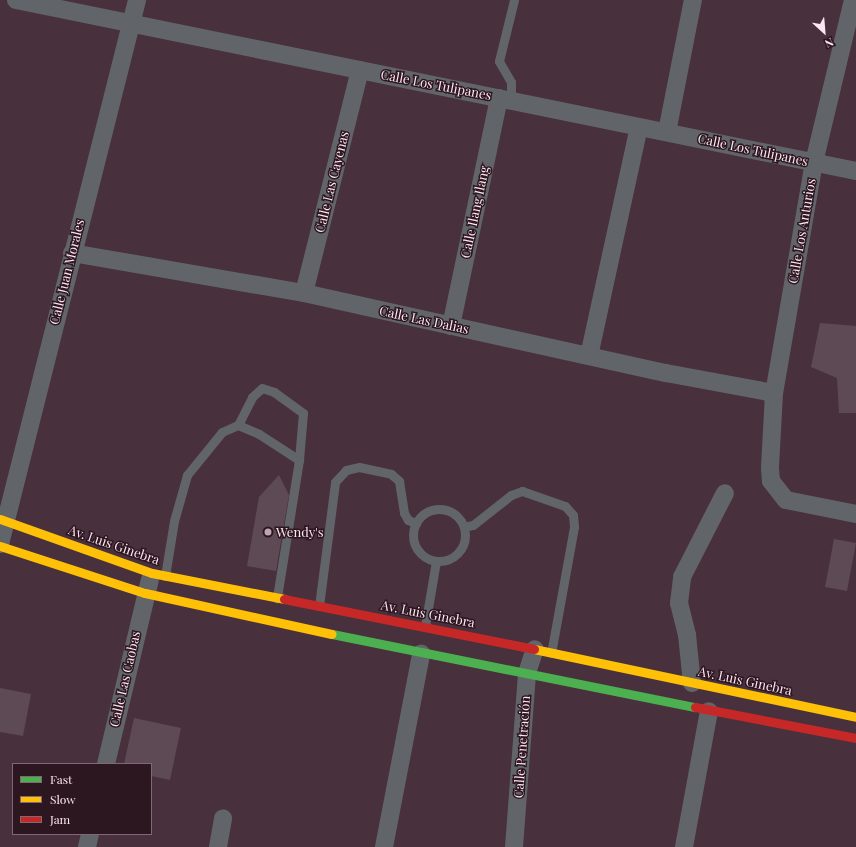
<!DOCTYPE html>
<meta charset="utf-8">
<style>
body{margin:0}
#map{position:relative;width:856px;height:847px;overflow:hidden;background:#48303d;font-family:"Playfair Display",serif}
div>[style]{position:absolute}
.building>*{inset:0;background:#5e4a55}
.lane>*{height:9px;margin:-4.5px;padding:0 4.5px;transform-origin:4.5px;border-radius:4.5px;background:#61656a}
.lane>.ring{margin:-4.5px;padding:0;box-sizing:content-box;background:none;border:9px solid #61656a;border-radius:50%}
.street>*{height:18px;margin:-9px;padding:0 9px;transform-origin:9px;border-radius:9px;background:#61656a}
.fast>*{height:9px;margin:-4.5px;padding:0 4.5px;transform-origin:4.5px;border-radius:4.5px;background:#4caf50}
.slow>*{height:9px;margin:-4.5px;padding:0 4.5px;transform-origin:4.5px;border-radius:4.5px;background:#ffc107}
.jam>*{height:9px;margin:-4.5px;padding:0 4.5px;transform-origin:4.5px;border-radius:4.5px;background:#c62828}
.dots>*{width:11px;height:11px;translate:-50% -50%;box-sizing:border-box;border:2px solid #2c1721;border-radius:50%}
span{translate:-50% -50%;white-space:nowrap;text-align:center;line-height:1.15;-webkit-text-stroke:3px #2c1721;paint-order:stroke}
.street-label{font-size:13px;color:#fee5f0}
.poi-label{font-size:13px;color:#fee5f0}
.left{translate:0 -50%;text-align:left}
.legend{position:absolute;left:12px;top:763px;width:140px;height:72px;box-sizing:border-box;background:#2c1721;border:1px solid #806974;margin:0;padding:5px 7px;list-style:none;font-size:12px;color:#fee5f0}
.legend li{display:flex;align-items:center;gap:8px;height:20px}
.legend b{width:20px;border:1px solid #806974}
.north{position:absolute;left:804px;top:12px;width:40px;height:40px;-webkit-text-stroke:3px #2c1721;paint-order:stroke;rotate:154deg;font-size:11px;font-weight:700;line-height:16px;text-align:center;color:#fee5f0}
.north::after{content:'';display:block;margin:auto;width:14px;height:18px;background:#fee5f0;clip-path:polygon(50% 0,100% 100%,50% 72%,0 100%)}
</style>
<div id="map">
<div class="building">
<div style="clip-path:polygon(820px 323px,856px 326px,856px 413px,839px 413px,837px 378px,811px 367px)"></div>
<div style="clip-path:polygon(279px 475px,289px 495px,276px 571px,247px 566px,259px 497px)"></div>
<div style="clip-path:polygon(834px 539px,856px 543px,847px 591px,825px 587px)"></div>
<div style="clip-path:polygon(0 688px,31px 694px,23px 736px,0 732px)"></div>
<div style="clip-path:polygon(134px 718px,181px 728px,170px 780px,151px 776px,151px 764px,124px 764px)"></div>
</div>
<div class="lane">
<div style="left:511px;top:101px;width:19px;rotate:-90deg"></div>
<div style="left:511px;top:82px;width:24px;rotate:-120deg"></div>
<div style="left:499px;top:61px;width:63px;rotate:-76.2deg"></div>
<div style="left:238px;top:425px;width:31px;rotate:-63deg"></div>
<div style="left:252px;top:397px;width:13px;rotate:-42deg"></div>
<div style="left:262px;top:388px;width:13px;rotate:18deg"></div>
<div style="left:274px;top:392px;width:36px;rotate:36deg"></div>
<div style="left:303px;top:413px;width:47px;rotate:94.9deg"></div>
<div class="ring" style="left:413px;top:509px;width:43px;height:43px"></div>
<div style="left:464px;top:527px;width:9px;rotate:-13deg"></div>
<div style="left:473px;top:525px;width:48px;rotate:-38.3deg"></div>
<div style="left:511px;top:495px;width:12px;rotate:-20deg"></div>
<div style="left:522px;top:491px;width:46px;rotate:19.2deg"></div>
<div style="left:565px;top:506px;width:12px;rotate:48deg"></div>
<div style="left:573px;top:515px;width:12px;rotate:85deg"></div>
<div style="left:574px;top:527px;width:128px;rotate:100.3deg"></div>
<div style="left:165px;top:576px;width:56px;rotate:-80.7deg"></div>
<div style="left:174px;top:521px;width:48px;rotate:-74.2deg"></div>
<div style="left:187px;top:475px;width:55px;rotate:-50.9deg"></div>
<div style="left:222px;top:432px;width:17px;rotate:-24deg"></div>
<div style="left:238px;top:425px;width:23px;rotate:23deg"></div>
<div style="left:259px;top:434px;width:48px;rotate:33deg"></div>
<div style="left:299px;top:460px;width:140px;rotate:99.1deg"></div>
<div style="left:319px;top:606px;width:125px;rotate:-82.6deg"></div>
<div style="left:335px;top:482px;width:16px;rotate:-47deg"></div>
<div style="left:346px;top:470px;width:13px;rotate:-13deg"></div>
<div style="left:359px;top:467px;width:33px;rotate:12deg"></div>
<div style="left:391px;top:474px;width:11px;rotate:41deg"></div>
<div style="left:399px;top:481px;width:32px;rotate:81deg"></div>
<div style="left:404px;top:513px;width:8px;rotate:60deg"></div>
<div style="left:408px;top:520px;width:9px;rotate:21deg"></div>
<div style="left:425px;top:626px;width:66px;rotate:-80.4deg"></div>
</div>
<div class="street">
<div style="left:16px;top:0;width:857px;rotate:11.51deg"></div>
<div style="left:853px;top:0;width:167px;rotate:103.5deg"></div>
<div style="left:814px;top:162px;width:234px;rotate:99.8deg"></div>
<div style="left:774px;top:393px;width:75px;rotate:93.1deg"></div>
<div style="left:770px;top:468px;width:13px;rotate:86deg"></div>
<div style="left:771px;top:481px;width:24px;rotate:52deg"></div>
<div style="left:786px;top:500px;width:71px;rotate:11.3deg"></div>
<div style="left:667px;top:132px;width:135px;rotate:-78.9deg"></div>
<div style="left:72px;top:253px;width:235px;rotate:9.8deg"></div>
<div style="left:304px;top:293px;width:371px;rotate:12.5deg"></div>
<div style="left:666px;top:373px;width:110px;rotate:10.5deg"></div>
<div style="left:304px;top:293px;width:230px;rotate:-75.9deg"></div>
<div style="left:451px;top:326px;width:233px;rotate:-78.1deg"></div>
<div style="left:589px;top:356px;width:234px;rotate:-77.7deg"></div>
<div style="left:0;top:544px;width:561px;rotate:-75.86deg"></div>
<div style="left:692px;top:683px;width:48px;rotate:-95.9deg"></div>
<div style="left:687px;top:635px;width:33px;rotate:-104deg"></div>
<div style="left:679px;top:603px;width:26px;rotate:-83deg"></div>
<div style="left:682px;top:577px;width:94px;rotate:-62.9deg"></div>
<div style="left:106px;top:764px;width:189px;rotate:-76.6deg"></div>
<div style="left:87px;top:847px;width:13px;rotate:-77deg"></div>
<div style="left:218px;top:847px;width:29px;rotate:-80deg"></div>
<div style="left:384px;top:847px;width:197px;rotate:-79.1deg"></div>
<div style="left:514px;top:847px;width:174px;rotate:-85.7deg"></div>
<div style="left:527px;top:673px;width:25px;rotate:-72deg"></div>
<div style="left:684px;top:847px;width:138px;rotate:-79.6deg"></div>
</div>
<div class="fast">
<div style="left:332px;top:634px;width:370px;rotate:11.4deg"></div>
</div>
<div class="slow">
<div style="left:0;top:519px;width:161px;rotate:19.6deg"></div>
<div style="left:152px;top:573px;width:135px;rotate:11.1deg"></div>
<div style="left:0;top:546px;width:152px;rotate:18deg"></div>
<div style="left:145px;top:593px;width:191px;rotate:12.4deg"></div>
<div style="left:534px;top:649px;width:329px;rotate:11.9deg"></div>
</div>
<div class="jam">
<div style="left:284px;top:599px;width:255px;rotate:11.3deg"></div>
<div style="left:695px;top:707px;width:164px;rotate:10.9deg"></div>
</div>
<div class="dots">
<div style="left:268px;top:532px;background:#bea6b1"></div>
</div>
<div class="street-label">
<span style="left:436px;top:85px;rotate:11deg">Calle Los Tulipanes</span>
<span style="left:753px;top:150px;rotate:12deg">Calle Los Tulipanes</span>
<span style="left:332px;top:182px;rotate:-76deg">Calle Las Cayenas</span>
<span style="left:475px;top:212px;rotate:-78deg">Calle Ilang Ilang</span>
<span style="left:802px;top:231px;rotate:-80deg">Calle Los Anturios</span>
<span style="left:67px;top:272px;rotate:-76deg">Calle Juan Morales</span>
<span style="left:424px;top:320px;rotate:12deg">Calle Las Dalias</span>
<span style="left:114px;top:545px;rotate:19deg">Av. Luis Ginebra</span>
<span style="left:428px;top:614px;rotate:11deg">Av. Luis Ginebra</span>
<span style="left:125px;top:679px;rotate:-77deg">Calle Las Caobas</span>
<span style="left:745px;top:681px;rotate:12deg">Av. Luis Ginebra</span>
<span style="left:522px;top:747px;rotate:-86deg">Calle Penetración</span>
</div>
<div class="poi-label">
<span class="left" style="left:276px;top:532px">Wendy's</span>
</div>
<ul class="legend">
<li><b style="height:5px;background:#4caf50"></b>Fast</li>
<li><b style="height:5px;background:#ffc107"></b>Slow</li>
<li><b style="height:5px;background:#c62828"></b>Jam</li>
</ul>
<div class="north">N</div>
</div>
